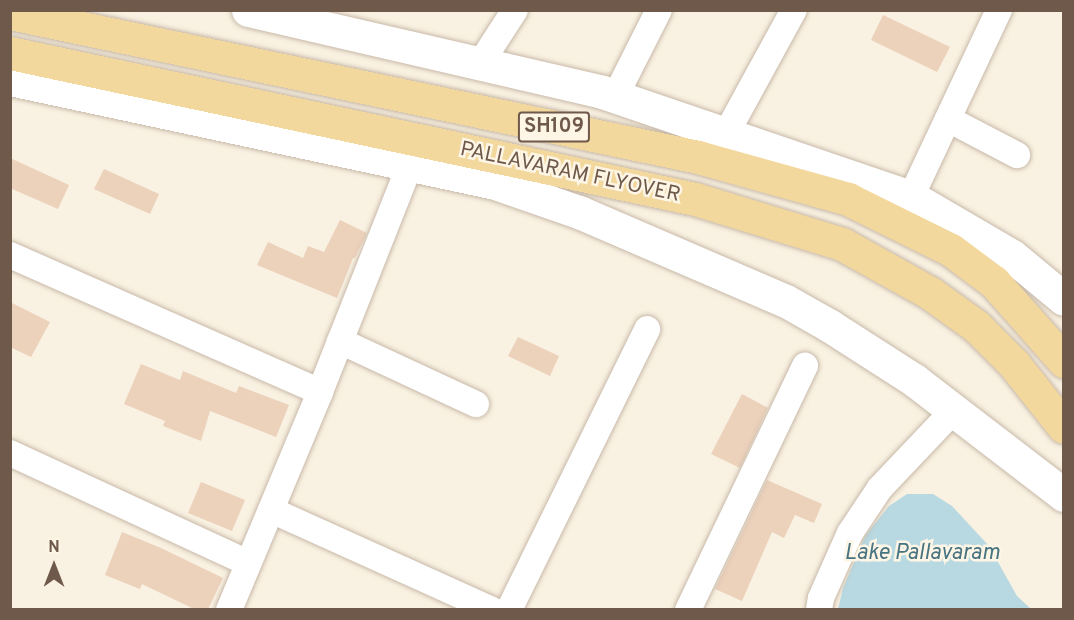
<!DOCTYPE html>
<style>
body{margin:0}
#map{position:relative;width:1074px;height:620px;overflow:hidden;background:#f9f1e1;font-family:Overpass,sans-serif}
div>[style]{position:absolute}
.water>*{inset:0;background:#b8d9e1}
.building>*{inset:0;background:#ecd1bb}
.roads{filter:drop-shadow(0 0 2px #c8b9a9) drop-shadow(0 0 2px #c8b9a9)}
.street>*{height:26px;margin:-13px;padding:0 13px;transform-origin:13px;border-radius:13px;background:#fff}
.secondary>*{height:33px;margin:-16.5px;padding:0 16.5px;transform-origin:16.5px;border-radius:16.5px;background:#fff}
.primary>*{height:33px;margin:-16.5px;padding:0 16.5px;transform-origin:16.5px;border-radius:16.5px;background:#f3d89e}
span{translate:-50% -50%;white-space:nowrap;text-align:center;line-height:1.15;-webkit-text-stroke:5px #fdf5e6;paint-order:stroke}
.shield-label span{padding:2px 4px;background:#fdf5e6;border:2px solid;border-radius:4px;-webkit-text-stroke-width:0}
.shield-label{font-size:20px;color:#6e594a;font-weight:700}
.street-label{font-size:21px;color:#6e594a}
.water-label{font-size:22px;color:#477480;font-style:italic}
.frame{position:absolute;inset:0;border:12px solid #6e594a;pointer-events:none}
.north{position:absolute;left:24px;top:536px;width:60px;height:60px;-webkit-text-stroke:4px #fdf5e6;paint-order:stroke;rotate:0deg;font-size:16px;font-weight:700;line-height:24px;text-align:center;color:#6e594a}
.north::after{content:'';display:block;margin:auto;width:21px;height:27px;background:#6e594a;clip-path:polygon(50% 0,100% 100%,50% 72%,0 100%)}
</style>
<div id="map">
<div class="water">
<div style="clip-path:polygon(907px 494px,933px 494px,952px 506px,989px 546px,1017px 596px,1031px 609px,838px 609px,843px 588px,865px 536px,889px 506px)"></div>
</div>
<div class="building">
<div style="clip-path:polygon(883px 15px,950px 47px,937px 72px,871px 40px)"></div>
<div style="clip-path:polygon(10px 158px,69px 185px,58px 209px,10px 188px)"></div>
<div style="clip-path:polygon(104px 169px,159px 194px,150px 214px,94px 189px)"></div>
<div style="clip-path:polygon(340px 220px,367px 233px,355px 258px,353px 258px,337px 298px,257px 265px,268px 242px,303px 258px,308px 246px,324px 252px)"></div>
<div style="clip-path:polygon(10px 302px,50px 322px,31px 357px,10px 347px)"></div>
<div style="clip-path:polygon(518px 337px,559px 356px,550px 376px,508px 356px)"></div>
<div style="clip-path:polygon(141px 364px,180px 380px,183px 371px,236px 393px,239px 386px,289px 405px,276px 437px,210px 411px,201px 441px,163px 426px,165px 421px,124px 404px)"></div>
<div style="clip-path:polygon(742px 394px,768px 408px,740px 468px,711px 454px)"></div>
<div style="clip-path:polygon(767px 480px,822px 504px,814px 523px,795px 515px,784px 538px,772px 532px,742px 601px,715px 589px)"></div>
<div style="clip-path:polygon(201px 482px,245px 500px,232px 531px,188px 513px)"></div>
<div style="clip-path:polygon(122px 532px,161px 548px,223px 578px,208px 609px,194px 609px,142px 584px,140px 589px,105px 575px)"></div>
</div>
<div class="roads">
<div class="street">
<div style="left:480px;top:64px;width:64px;rotate:-57.1deg"></div>
<div style="left:615px;top:97px;width:97px;rotate:-63.2deg"></div>
<div style="left:948px;top:119px;width:78px;rotate:27.6deg"></div>
<div style="left:726px;top:134px;width:141px;rotate:-61.3deg"></div>
<div style="left:911px;top:197px;width:207px;rotate:-64.8deg"></div>
<div style="left:10px;top:255px;width:339px;rotate:23.8deg"></div>
<div style="left:340px;top:341px;width:150px;rotate:24.9deg"></div>
<div style="left:10px;top:453px;width:262px;rotate:24.8deg"></div>
<div style="left:271px;top:510px;width:243px;rotate:24.3deg"></div>
<div style="left:229px;top:610px;width:236px;rotate:-67.3deg"></div>
<div style="left:320px;top:392px;width:244px;rotate:-68.4deg"></div>
<div style="left:509px;top:610px;width:313px;rotate:-63.8deg"></div>
<div style="left:688px;top:610px;width:271px;rotate:-64.4deg"></div>
<div style="left:819px;top:610px;width:12px;rotate:-81deg"></div>
<div style="left:821px;top:598px;width:71px;rotate:-66deg"></div>
<div style="left:850px;top:533px;width:54px;rotate:-56.3deg"></div>
<div style="left:880px;top:488px;width:108px;rotate:-46.5deg"></div>
</div>
<div class="secondary">
<div style="left:248px;top:10px;width:363px;rotate:13deg"></div>
<div style="left:602px;top:92px;width:326px;rotate:18.8deg"></div>
<div style="left:911px;top:197px;width:117px;rotate:30.3deg"></div>
<div style="left:1012px;top:256px;width:67px;rotate:39.6deg"></div>
<div style="left:10px;top:79px;width:499px;rotate:12.1deg"></div>
<div style="left:498px;top:184px;width:86px;rotate:19.1deg"></div>
<div style="left:579px;top:212px;width:225px;rotate:23.3deg"></div>
<div style="left:786px;top:301px;width:51px;rotate:29.6deg"></div>
<div style="left:830px;top:326px;width:100px;rotate:32.7deg"></div>
<div style="left:914px;top:380px;width:189px;rotate:37.5deg"></div>
</div>
<div class="primary">
<div style="left:10px;top:13px;width:703px;rotate:11.82deg"></div>
<div style="left:698px;top:157px;width:156px;rotate:15.6deg"></div>
<div style="left:848px;top:199px;width:115px;rotate:26.3deg"></div>
<div style="left:951px;top:250px;width:54px;rotate:36.7deg"></div>
<div style="left:994px;top:282px;width:106px;rotate:48.5deg"></div>
<div style="left:10px;top:53px;width:700px;rotate:12.03deg"></div>
<div style="left:695px;top:199px;width:154px;rotate:17deg"></div>
<div style="left:842px;top:244px;width:101px;rotate:29.1deg"></div>
<div style="left:930px;top:293px;width:57px;rotate:35.7deg"></div>
<div style="left:976px;top:326px;width:54px;rotate:45deg"></div>
<div style="left:1014px;top:364px;width:80px;rotate:51.6deg"></div>
</div>
</div>
<div class="shield-label">
<span style="left:554px;top:127px">SH109</span>
</div>
<div class="street-label">
<span style="left:570px;top:173px;rotate:12deg">PALLAVARAM FLYOVER</span>
</div>
<div class="water-label">
<span style="left:922px;top:554px">Lake Pallavaram</span>
</div>
<div class="frame"></div>
<div class="north">N</div>
</div>
